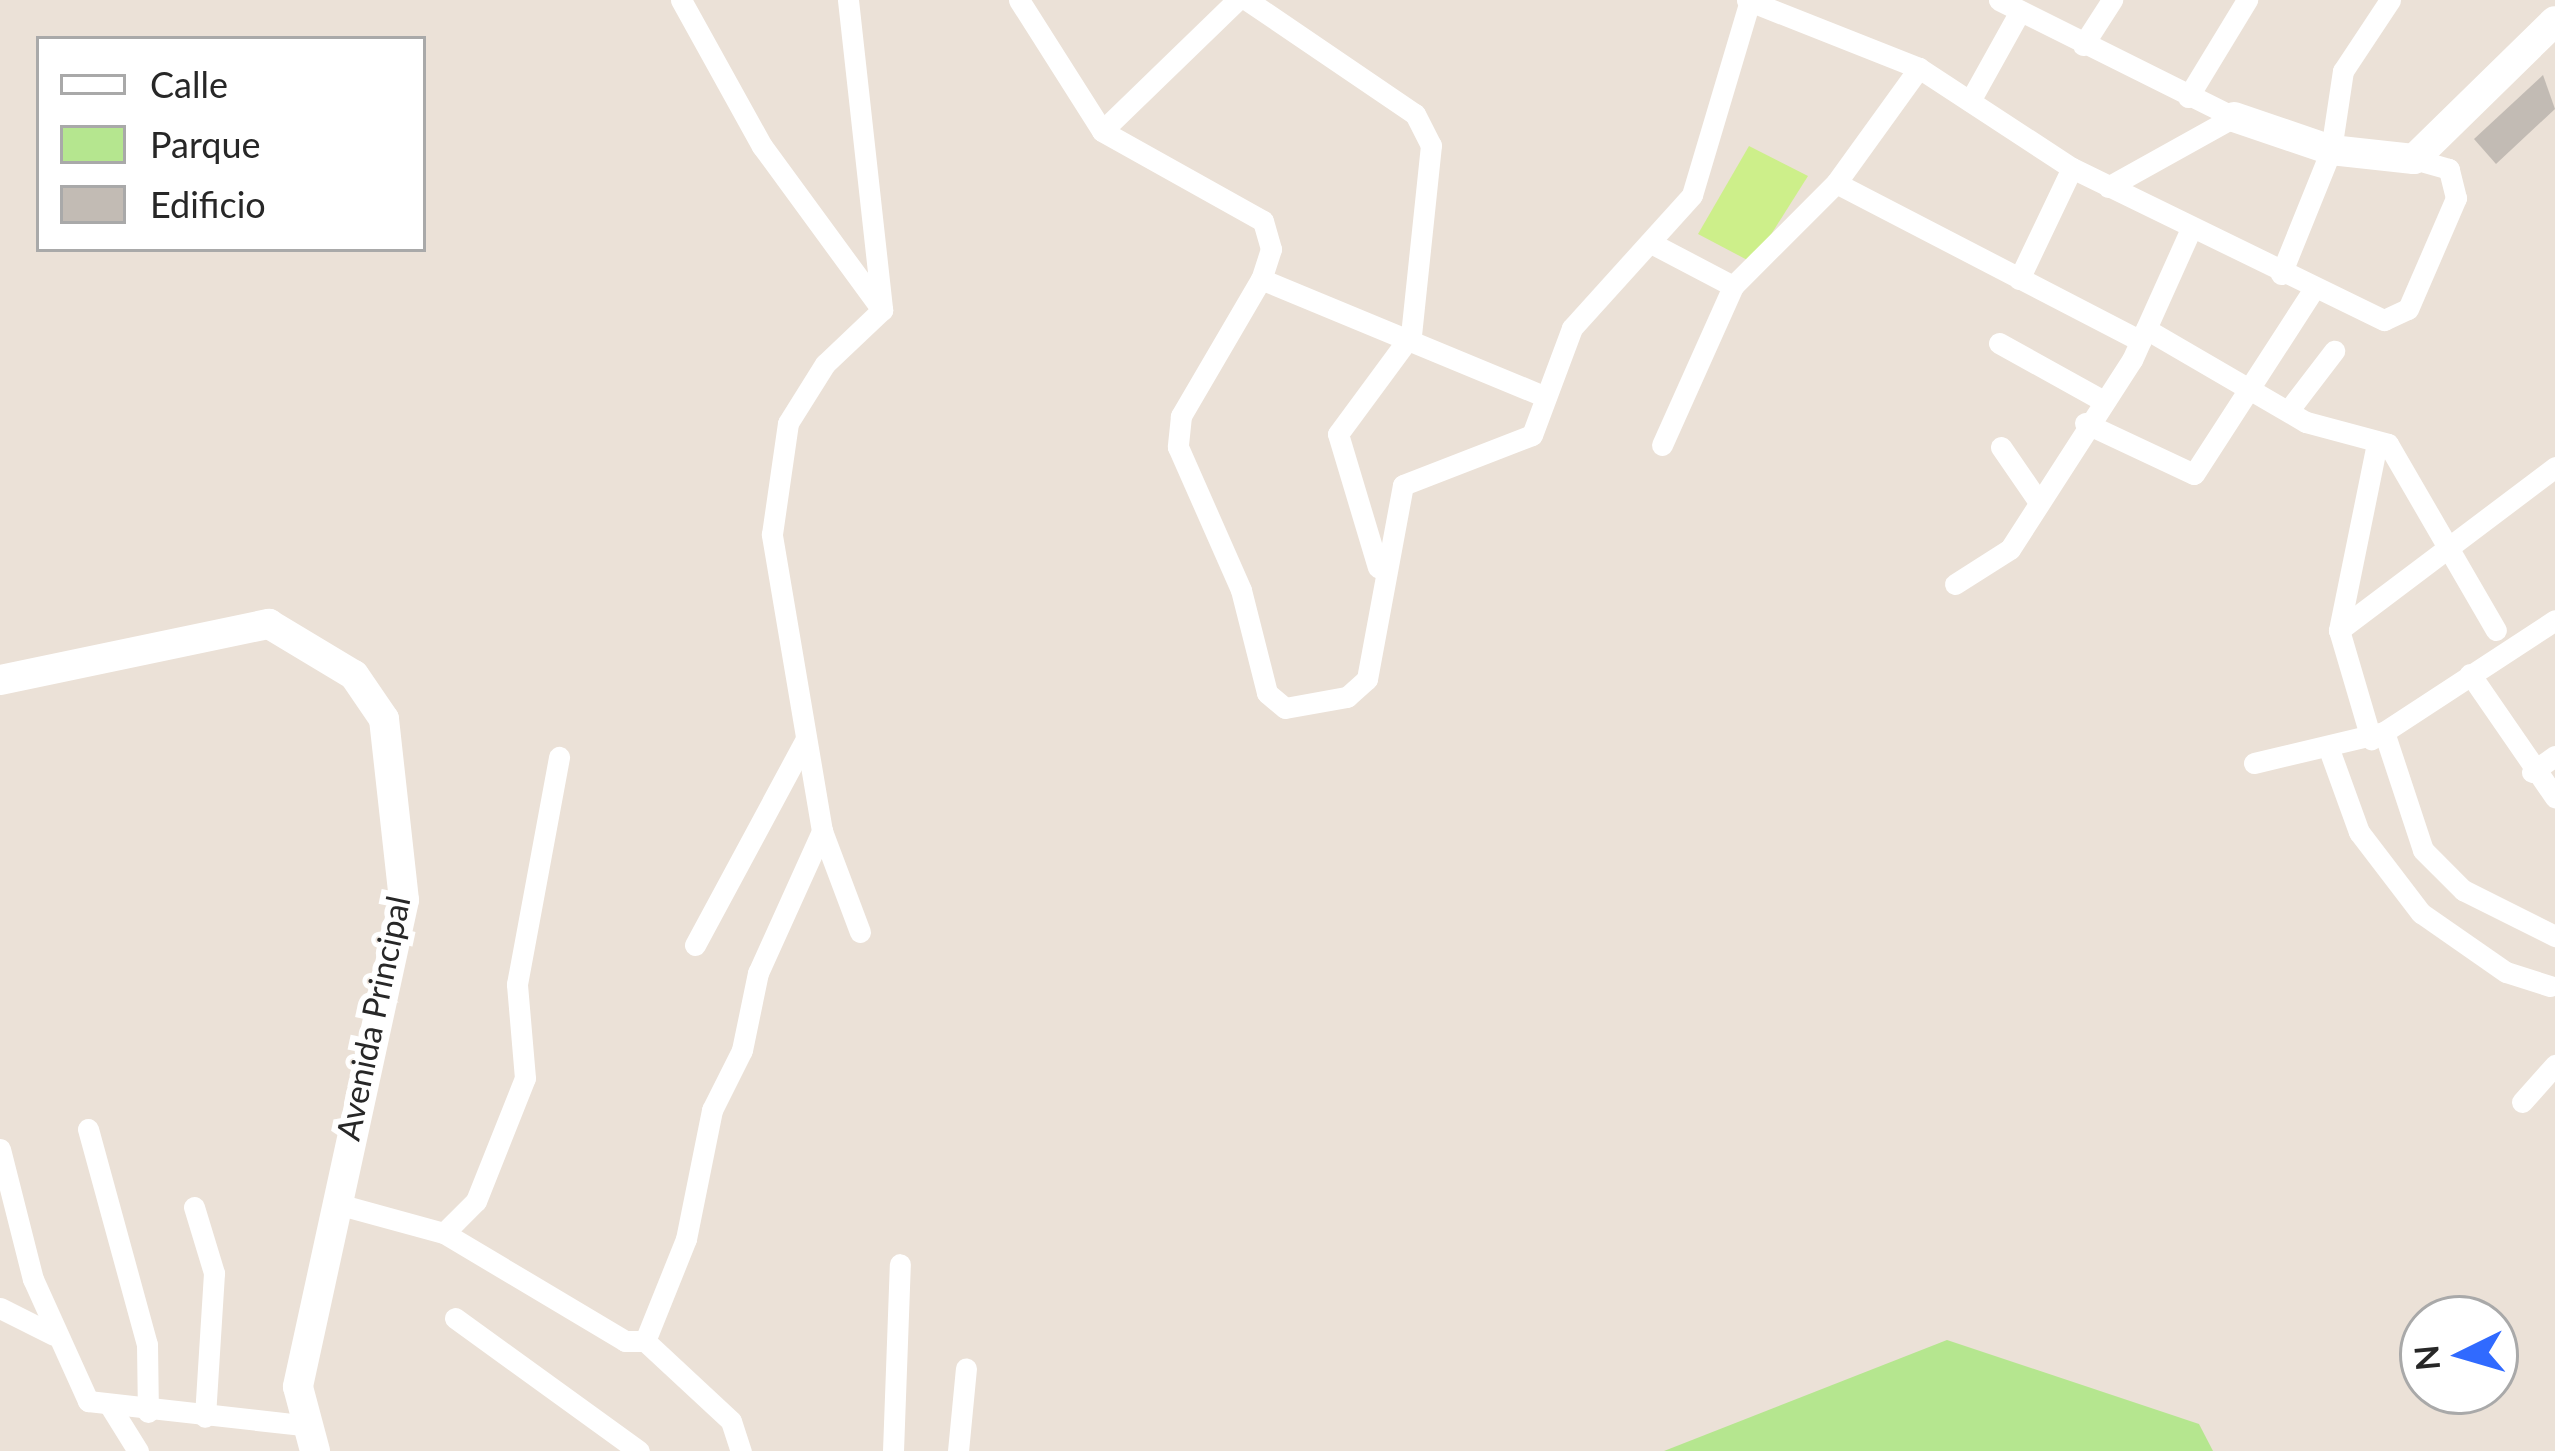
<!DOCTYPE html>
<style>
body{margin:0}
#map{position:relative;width:2555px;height:1451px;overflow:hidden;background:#ebe1d7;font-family:Lato,sans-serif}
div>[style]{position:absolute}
.green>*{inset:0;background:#b5e68f}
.pitch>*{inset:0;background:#cdef8a}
.building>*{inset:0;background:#c2bbb4}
.street>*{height:21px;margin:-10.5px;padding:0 10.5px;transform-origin:10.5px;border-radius:10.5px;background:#fff}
.secondary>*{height:30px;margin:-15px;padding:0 15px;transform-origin:15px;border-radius:15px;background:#fff}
span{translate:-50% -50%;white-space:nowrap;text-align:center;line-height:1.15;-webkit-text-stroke:12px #fff;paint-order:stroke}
.street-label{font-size:33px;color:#272727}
.legend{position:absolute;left:36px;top:36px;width:390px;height:216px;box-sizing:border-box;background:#fff;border:3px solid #a9a9a9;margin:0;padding:15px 21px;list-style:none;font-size:36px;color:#272727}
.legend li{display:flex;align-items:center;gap:24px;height:60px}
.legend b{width:60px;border:3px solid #a9a9a9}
.north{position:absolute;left:2399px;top:1295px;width:120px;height:120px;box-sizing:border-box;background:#fff;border:3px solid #a9a9a9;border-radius:50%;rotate:265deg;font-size:33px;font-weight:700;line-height:48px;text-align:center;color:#272727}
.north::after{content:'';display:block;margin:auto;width:42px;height:54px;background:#306aff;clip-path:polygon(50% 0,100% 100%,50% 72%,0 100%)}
</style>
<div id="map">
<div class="green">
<div style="clip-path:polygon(1947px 1340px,2199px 1424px,2213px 1451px,1664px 1451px)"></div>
</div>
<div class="pitch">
<div style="clip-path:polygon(1749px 146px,1808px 176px,1753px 263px,1698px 234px)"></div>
</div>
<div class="building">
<div style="clip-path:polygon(2543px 75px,2555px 109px,2496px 164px,2474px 139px)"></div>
</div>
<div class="street">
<div style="left:681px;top:0;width:167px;rotate:61deg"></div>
<div style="left:762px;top:146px;width:203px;rotate:53.8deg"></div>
<div style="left:848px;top:0;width:312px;rotate:83.7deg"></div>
<div style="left:1019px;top:0;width:155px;rotate:57.6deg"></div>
<div style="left:1102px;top:131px;width:184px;rotate:29.2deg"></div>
<div style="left:1263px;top:221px;width:29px;rotate:74deg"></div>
<div style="left:1271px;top:249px;width:32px;rotate:108deg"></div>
<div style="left:1261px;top:279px;width:159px;rotate:120.3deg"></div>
<div style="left:1181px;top:416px;width:31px;rotate:96deg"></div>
<div style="left:1178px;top:447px;width:156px;rotate:66.2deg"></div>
<div style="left:1241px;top:590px;width:106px;rotate:75.8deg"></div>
<div style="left:1267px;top:693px;width:23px;rotate:40deg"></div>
<div style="left:1285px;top:708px;width:63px;rotate:-10.1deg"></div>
<div style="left:1347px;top:697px;width:27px;rotate:-42deg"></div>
<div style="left:1367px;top:679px;width:197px;rotate:-79.5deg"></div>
<div style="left:1403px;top:485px;width:138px;rotate:-21.2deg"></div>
<div style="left:1532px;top:435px;width:114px;rotate:-69.5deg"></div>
<div style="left:1572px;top:328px;width:179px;rotate:-47.9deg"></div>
<div style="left:1692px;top:195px;width:202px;rotate:-73.4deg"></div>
<div style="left:1247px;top:0;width:203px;rotate:34.2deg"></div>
<div style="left:1415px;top:114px;width:35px;rotate:63deg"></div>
<div style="left:1431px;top:145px;width:191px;rotate:96deg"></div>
<div style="left:1411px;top:335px;width:123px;rotate:126.4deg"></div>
<div style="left:1338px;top:434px;width:139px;rotate:73.3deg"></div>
<div style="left:1747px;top:0;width:185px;rotate:21.6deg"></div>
<div style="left:1919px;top:68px;width:183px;rotate:33.2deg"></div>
<div style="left:2072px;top:168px;width:347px;rotate:26deg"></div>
<div style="left:2384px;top:320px;width:26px;rotate:-25deg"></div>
<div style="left:2408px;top:309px;width:121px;rotate:-66.6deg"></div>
<div style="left:2456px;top:198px;width:30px;rotate:-104deg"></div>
<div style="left:2449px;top:169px;width:36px;rotate:-164deg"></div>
<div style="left:1999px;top:0;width:263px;rotate:26.5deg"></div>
<div style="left:2083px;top:45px;width:54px;rotate:-57.2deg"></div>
<div style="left:2188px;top:97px;width:114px;rotate:-58.7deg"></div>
<div style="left:1970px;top:101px;width:103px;rotate:-60.9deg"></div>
<div style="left:1102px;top:131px;width:188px;rotate:-44.1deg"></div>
<div style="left:1836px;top:183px;width:343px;rotate:27.4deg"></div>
<div style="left:2108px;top:187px;width:144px;rotate:-29.1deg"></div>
<div style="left:1651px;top:243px;width:93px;rotate:27.7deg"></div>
<div style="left:2281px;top:274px;width:134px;rotate:-68deg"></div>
<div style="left:2331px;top:150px;width:80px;rotate:-81.4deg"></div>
<div style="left:2343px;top:71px;width:85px;rotate:-56.5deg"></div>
<div style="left:1261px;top:279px;width:306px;rotate:22.5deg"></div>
<div style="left:2019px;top:279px;width:123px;rotate:-64.5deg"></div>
<div style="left:2146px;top:329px;width:185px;rotate:30.2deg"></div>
<div style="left:2306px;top:422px;width:85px;rotate:15deg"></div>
<div style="left:2388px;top:444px;width:215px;rotate:59.9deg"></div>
<div style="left:1999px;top:343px;width:118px;rotate:29deg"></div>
<div style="left:2288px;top:411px;width:76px;rotate:-52.5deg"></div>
<div style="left:2085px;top:423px;width:120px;rotate:25.1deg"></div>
<div style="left:2194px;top:474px;width:219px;rotate:-57.1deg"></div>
<div style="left:1662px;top:445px;width:174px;rotate:-65.9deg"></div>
<div style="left:1733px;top:286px;width:146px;rotate:-45deg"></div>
<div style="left:1836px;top:183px;width:142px;rotate:-54.2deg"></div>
<div style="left:2001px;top:447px;width:62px;rotate:55.5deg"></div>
<div style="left:2376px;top:448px;width:186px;rotate:101.5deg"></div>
<div style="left:2339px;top:630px;width:271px;rotate:-37deg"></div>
<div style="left:1955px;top:584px;width:65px;rotate:-32.5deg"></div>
<div style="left:2010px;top:549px;width:225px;rotate:-57.2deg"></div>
<div style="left:2132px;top:360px;width:144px;rotate:-65.8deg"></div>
<div style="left:2339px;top:630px;width:114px;rotate:73.6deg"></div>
<div style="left:2470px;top:674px;width:150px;rotate:55.4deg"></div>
<div style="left:2384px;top:732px;width:204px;rotate:-33.2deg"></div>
<div style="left:2330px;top:752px;width:85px;rotate:70.1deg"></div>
<div style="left:2359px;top:832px;width:102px;rotate:52.6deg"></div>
<div style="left:2421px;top:913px;width:103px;rotate:34.8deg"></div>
<div style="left:2506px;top:972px;width:46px;rotate:17.7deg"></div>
<div style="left:2254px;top:763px;width:134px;rotate:-13.4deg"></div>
<div style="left:2384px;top:732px;width:124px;rotate:71.7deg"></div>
<div style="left:2423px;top:850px;width:57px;rotate:45deg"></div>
<div style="left:2463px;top:890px;width:103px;rotate:26.6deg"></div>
<div style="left:2532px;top:772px;width:28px;rotate:-35deg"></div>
<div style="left:860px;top:932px;width:108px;rotate:-110.6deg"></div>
<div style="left:822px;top:831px;width:301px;rotate:-99.6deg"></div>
<div style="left:772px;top:534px;width:112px;rotate:-81.8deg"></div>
<div style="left:788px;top:423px;width:70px;rotate:-57.9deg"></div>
<div style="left:825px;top:364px;width:79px;rotate:-43.5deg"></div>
<div style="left:695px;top:945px;width:232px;rotate:-61.7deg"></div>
<div style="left:2522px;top:1102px;width:50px;rotate:-48.3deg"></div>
<div style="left:88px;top:1129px;width:223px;rotate:74.7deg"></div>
<div style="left:147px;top:1344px;width:68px;rotate:89.2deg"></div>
<div style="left:0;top:1149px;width:134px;rotate:75.8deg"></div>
<div style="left:33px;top:1279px;width:134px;rotate:65.7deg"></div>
<div style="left:88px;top:1401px;width:214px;rotate:6.4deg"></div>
<div style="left:334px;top:1203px;width:114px;rotate:15.3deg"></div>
<div style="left:444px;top:1233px;width:211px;rotate:30.8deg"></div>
<div style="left:625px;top:1341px;width:20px"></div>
<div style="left:645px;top:1341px;width:110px;rotate:-68.1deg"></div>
<div style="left:686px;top:1239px;width:132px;rotate:-78.6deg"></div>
<div style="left:712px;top:1110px;width:67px;rotate:-63.4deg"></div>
<div style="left:742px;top:1050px;width:79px;rotate:-78.3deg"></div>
<div style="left:758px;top:973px;width:156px;rotate:-65.7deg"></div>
<div style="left:194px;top:1207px;width:69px;rotate:73.1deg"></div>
<div style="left:214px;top:1273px;width:144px;rotate:93.6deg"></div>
<div style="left:444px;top:1233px;width:45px;rotate:-45deg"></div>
<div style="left:476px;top:1201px;width:132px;rotate:-68.3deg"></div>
<div style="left:525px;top:1078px;width:94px;rotate:-94.9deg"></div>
<div style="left:517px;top:984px;width:231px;rotate:-79.5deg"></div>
<div style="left:0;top:1308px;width:60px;rotate:26.6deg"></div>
<div style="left:455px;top:1318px;width:227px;rotate:35.9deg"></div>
<div style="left:645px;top:1341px;width:117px;rotate:42.9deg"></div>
<div style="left:731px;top:1421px;width:32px;rotate:72deg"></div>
<div style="left:110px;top:1406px;width:53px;rotate:58.1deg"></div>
<div style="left:893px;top:1451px;width:187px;rotate:-87.9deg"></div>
<div style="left:958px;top:1451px;width:83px;rotate:-84.5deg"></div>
</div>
<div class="secondary">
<div style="left:2234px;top:117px;width:102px;rotate:18.8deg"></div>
<div style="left:2331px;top:150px;width:83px;rotate:6.2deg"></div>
<div style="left:2414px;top:159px;width:197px;rotate:-44.4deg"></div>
<div style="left:0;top:680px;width:275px;rotate:-11.8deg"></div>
<div style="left:269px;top:624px;width:99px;rotate:31deg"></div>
<div style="left:354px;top:675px;width:53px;rotate:55.7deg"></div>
<div style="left:384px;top:719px;width:182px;rotate:83.7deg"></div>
<div style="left:404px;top:900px;width:498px;rotate:102.3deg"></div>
<div style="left:298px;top:1387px;width:66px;rotate:75.1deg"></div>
</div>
<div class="street-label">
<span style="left:373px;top:1018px;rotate:-78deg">Avenida Principal</span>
</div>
<ul class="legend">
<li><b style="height:15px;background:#fff"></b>Calle</li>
<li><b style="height:33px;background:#b5e68f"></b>Parque</li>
<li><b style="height:33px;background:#c2bbb4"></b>Edificio</li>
</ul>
<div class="north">N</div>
</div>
